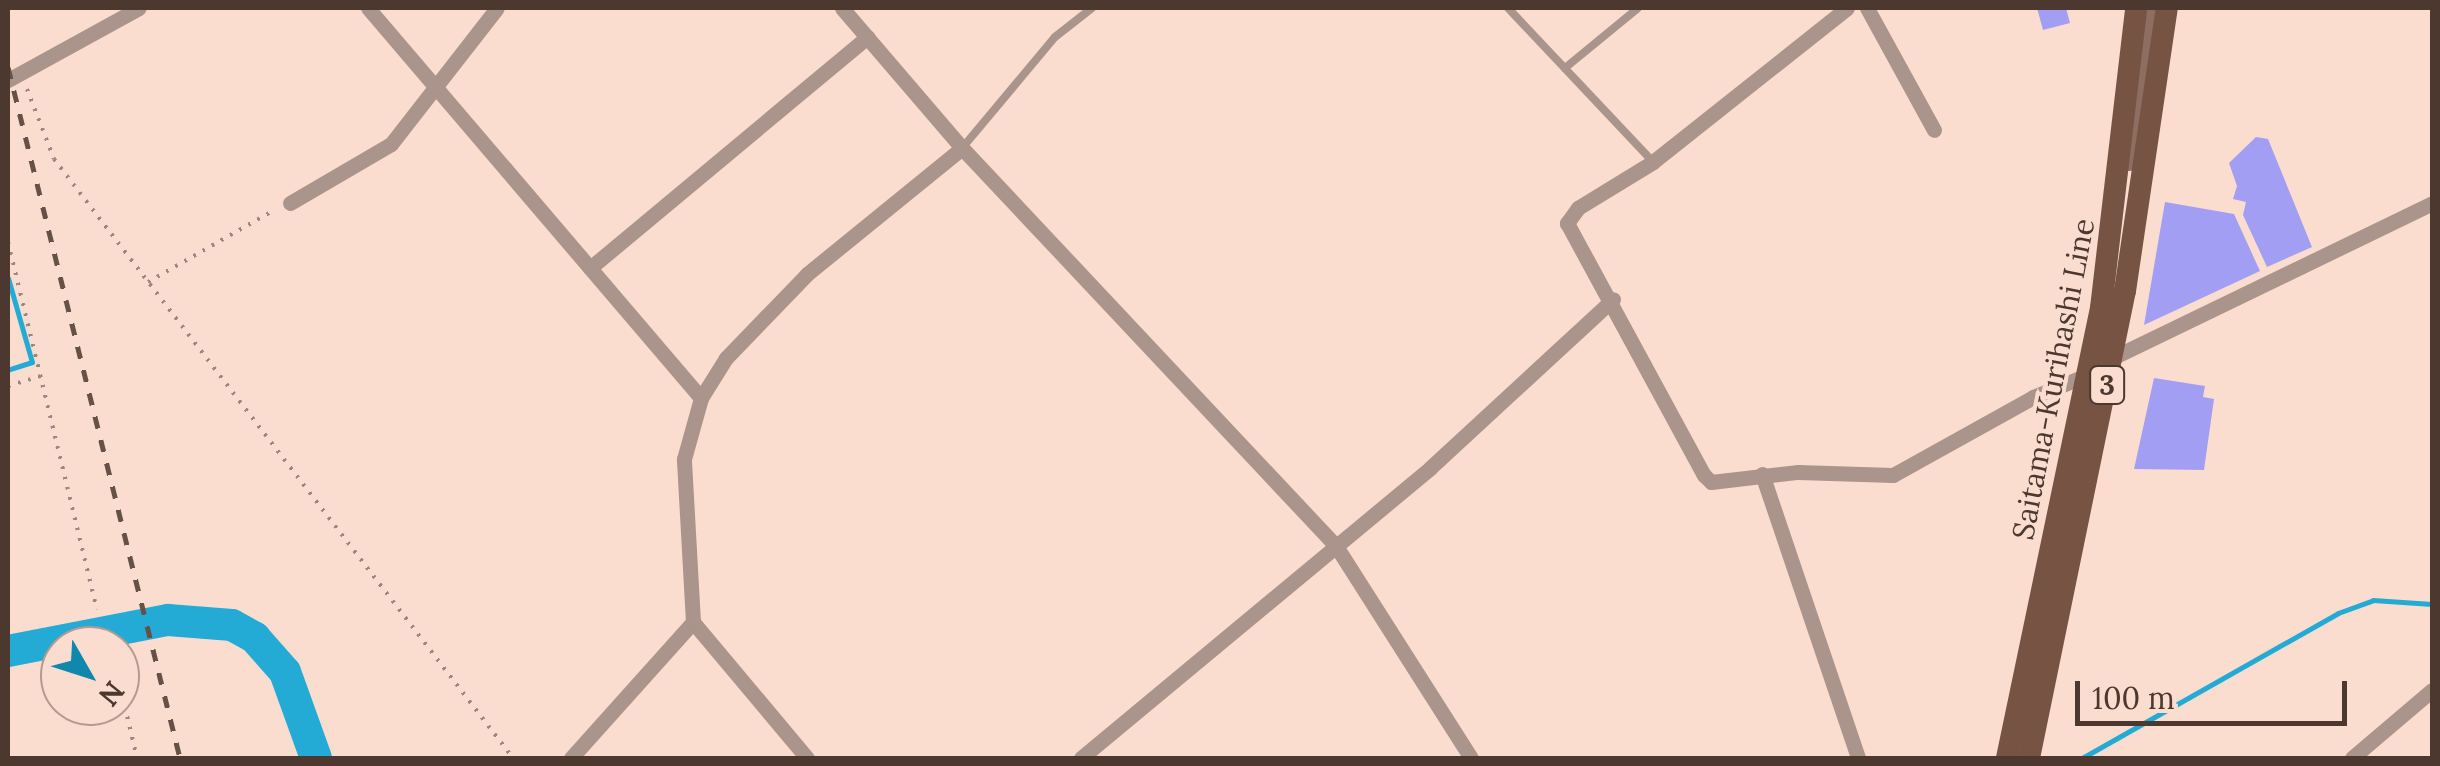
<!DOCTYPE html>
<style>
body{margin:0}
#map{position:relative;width:2440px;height:766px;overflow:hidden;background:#fbddcf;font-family:Lora,serif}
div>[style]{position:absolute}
.stream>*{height:5px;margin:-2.5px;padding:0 2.5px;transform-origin:2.5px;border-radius:2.5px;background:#24abd5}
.river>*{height:32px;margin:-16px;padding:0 16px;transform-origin:16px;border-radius:16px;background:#24abd5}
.building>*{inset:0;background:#a29ef4}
.path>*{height:4px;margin-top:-2px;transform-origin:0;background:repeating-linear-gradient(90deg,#9f867a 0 2.5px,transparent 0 10.5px)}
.lane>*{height:8px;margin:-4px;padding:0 4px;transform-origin:4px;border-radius:4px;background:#aa948b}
.street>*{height:15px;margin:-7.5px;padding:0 7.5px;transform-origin:7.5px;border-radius:7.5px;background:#aa948b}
.secondary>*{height:20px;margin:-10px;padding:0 10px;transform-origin:10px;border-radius:10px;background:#8d6e61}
.primary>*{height:22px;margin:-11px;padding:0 11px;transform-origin:11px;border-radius:11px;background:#775343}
.rail>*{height:5px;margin-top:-2.5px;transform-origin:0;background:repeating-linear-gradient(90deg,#665147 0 12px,transparent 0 24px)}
span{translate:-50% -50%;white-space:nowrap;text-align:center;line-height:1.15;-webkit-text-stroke:8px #fbddcf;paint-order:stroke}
.shield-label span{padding:2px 8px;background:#fbddcf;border:2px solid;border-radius:8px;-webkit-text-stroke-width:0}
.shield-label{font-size:28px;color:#4c382f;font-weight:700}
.street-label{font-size:30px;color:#4c382f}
.frame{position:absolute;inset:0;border:10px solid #4c382f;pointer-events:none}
.north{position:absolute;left:40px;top:626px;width:100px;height:100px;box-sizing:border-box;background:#fbddcf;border:2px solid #b59b8f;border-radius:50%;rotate:129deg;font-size:28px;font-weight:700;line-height:40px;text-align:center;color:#4c382f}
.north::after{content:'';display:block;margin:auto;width:35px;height:45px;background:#0f88ac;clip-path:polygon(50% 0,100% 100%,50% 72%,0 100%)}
.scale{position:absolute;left:2075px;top:681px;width:272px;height:45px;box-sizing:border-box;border:5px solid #4c382f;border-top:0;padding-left:12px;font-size:30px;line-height:35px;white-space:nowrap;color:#4c382f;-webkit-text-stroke:8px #fbddcf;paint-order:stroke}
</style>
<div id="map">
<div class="stream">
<div style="left:8px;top:278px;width:87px;rotate:74.1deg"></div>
<div style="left:32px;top:362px;width:25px;rotate:162deg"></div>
<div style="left:2082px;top:758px;width:294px;rotate:-29.5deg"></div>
<div style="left:2338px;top:613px;width:37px;rotate:-20deg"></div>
<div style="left:2373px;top:600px;width:59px;rotate:3.9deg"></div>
</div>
<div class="river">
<div style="left:8px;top:651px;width:163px;rotate:-11deg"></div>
<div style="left:168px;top:620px;width:64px;rotate:4.5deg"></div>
<div style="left:232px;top:625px;width:26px;rotate:29deg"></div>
<div style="left:255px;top:638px;width:45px;rotate:48.6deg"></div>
<div style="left:285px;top:672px;width:91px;rotate:70.2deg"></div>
</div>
<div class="building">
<div style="clip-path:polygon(2037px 8px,2066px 8px,2070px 23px,2043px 30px)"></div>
<div style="clip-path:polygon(2256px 137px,2268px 139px,2312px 247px,2267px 267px,2243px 215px,2246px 202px,2233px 199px,2237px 186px,2229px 163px)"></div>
<div style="clip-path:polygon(2165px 202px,2234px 214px,2260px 271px,2144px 325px)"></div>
<div style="clip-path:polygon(2154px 378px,2205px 386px,2203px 397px,2214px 399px,2204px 470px,2134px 469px)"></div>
</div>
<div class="path">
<div style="left:27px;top:89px;width:75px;rotate:68.9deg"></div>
<div style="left:54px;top:159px;width:755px;rotate:52.54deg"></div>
<div style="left:8px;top:242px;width:378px;rotate:76.4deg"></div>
<div style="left:148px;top:282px;width:145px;rotate:-29.7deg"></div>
<div style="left:8px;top:386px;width:34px;rotate:-17deg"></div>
<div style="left:120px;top:686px;width:74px;rotate:76.7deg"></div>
</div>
<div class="lane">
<div style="left:1508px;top:8px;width:210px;rotate:46.7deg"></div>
<div style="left:1565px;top:68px;width:94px;rotate:-39.4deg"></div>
<div style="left:963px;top:147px;width:143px;rotate:-50.1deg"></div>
<div style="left:1055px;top:37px;width:47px;rotate:-38.1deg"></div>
</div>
<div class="street">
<div style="left:368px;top:8px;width:513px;rotate:49.51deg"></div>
<div style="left:842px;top:8px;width:184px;rotate:49.4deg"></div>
<div style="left:962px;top:148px;width:546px;rotate:46.78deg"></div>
<div style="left:1336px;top:546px;width:251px;rotate:57.5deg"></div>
<div style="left:1847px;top:8px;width:248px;rotate:141.6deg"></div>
<div style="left:1653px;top:162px;width:88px;rotate:148.5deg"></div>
<div style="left:1578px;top:208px;width:19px;rotate:126deg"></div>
<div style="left:1567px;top:223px;width:287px;rotate:61.5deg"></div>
<div style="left:1704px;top:475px;width:10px;rotate:45deg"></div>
<div style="left:1711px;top:482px;width:88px;rotate:-6.6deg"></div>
<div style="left:1798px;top:472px;width:95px;rotate:1.8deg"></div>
<div style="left:1893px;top:475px;width:160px;rotate:-29.1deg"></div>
<div style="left:2033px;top:397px;width:58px;rotate:-22.2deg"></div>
<div style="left:1867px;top:8px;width:139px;rotate:61.2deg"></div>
<div style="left:8px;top:80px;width:149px;rotate:-28.8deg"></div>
<div style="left:290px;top:203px;width:117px;rotate:-30.3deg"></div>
<div style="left:391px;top:144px;width:172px;rotate:-52.1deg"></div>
<div style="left:590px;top:268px;width:361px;rotate:-39.8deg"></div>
<div style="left:2112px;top:358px;width:356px;rotate:-25.8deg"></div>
<div style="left:1762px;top:474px;width:300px;rotate:71.3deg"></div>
<div style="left:571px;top:758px;width:183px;rotate:-48.1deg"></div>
<div style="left:807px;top:758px;width:177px;rotate:-130deg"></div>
<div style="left:693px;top:622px;width:163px;rotate:-93.2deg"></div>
<div style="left:684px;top:459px;width:63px;rotate:-74.4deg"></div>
<div style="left:701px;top:398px;width:47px;rotate:-58deg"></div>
<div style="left:726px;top:358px;width:117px;rotate:-46deg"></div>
<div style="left:807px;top:274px;width:200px;rotate:-39.1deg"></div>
<div style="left:1081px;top:758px;width:454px;rotate:-39.7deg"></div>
<div style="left:1430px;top:468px;width:249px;rotate:-42.7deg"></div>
<div style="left:2352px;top:758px;width:105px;rotate:-40.4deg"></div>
</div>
<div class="secondary">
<div style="left:2129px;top:161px;width:154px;rotate:-82.2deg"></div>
</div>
<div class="primary">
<div style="left:2007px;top:758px;width:460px;rotate:-78.2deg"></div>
<div style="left:2101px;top:308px;width:302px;rotate:-83.3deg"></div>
<div style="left:2029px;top:758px;width:477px;rotate:-78.4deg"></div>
<div style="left:2125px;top:291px;width:286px;rotate:-81.6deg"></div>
</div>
<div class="rail">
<div style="left:8px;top:67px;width:712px;rotate:76.02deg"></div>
</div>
<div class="shield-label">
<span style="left:2107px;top:385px">3</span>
</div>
<div class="street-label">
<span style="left:2053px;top:379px;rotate:-79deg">Saitama-Kurihashi Line</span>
</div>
<div class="frame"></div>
<div class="north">N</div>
<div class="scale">100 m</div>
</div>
